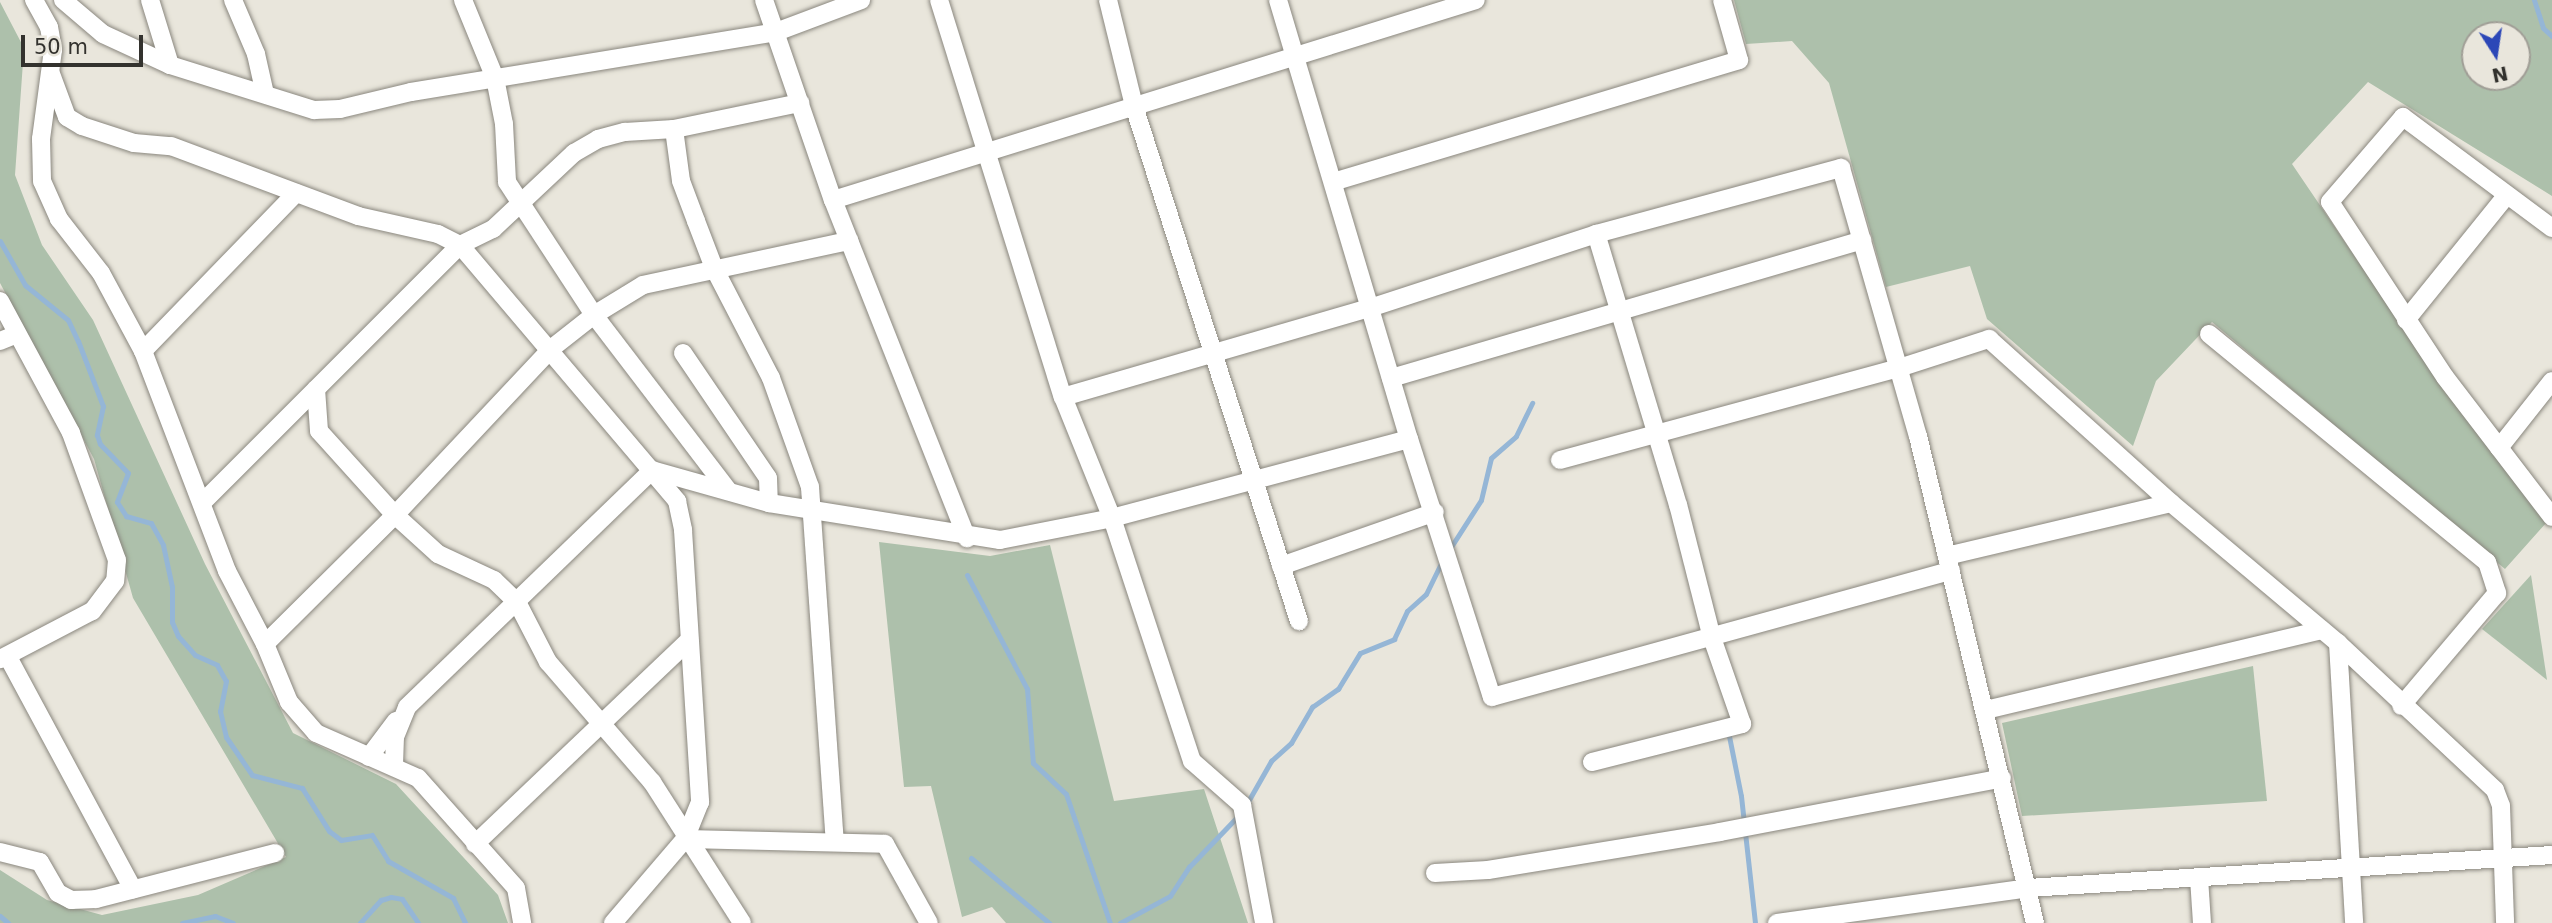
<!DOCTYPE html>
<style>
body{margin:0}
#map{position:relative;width:2552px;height:923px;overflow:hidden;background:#e9e6dc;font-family:"DejaVu Sans",sans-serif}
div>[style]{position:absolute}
.green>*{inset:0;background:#adc0ab}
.stream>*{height:5px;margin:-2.5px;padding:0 2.5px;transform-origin:2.5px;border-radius:2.5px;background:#95b6d6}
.roads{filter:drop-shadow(0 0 2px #8a877e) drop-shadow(0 0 2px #8a877e)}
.minor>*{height:18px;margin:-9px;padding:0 9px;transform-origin:9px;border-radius:9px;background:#fff}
span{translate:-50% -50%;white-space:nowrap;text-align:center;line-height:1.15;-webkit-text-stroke:5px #e9e6dc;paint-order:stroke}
.north{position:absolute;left:2461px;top:21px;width:70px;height:70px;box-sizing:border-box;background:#e9e6dc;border:2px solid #a09e96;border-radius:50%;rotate:168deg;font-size:19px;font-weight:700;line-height:28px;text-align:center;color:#33322e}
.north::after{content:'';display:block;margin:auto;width:24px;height:32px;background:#2c47b7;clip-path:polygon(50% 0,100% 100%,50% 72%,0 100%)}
.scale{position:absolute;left:21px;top:35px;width:122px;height:32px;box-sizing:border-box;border:4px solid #33322e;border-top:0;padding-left:9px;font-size:21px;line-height:24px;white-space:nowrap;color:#33322e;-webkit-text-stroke:5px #e9e6dc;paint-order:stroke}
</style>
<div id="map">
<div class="green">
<div style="clip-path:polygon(evenodd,1734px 0,2552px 0,2552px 196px,2368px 82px,2292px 164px,2450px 397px,2547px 522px,2505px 569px,2212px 322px,2156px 381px,2133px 446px,1987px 319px,1970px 266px,1886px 287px,1829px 83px,1792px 41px,1746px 44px,1734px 0,2475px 35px,2517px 35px,2517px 77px,2475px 77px,2475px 35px)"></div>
<div style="clip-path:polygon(0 2px,24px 48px,15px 175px,42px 245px,93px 320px,205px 564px,293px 733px,396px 784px,498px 895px,508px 923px,0 923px,0 870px,47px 900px,102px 915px,198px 895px,286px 857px,133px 598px,94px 459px,0 283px)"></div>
<div style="clip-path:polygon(879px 542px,990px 556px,1050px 545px,1114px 801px,1204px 789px,1248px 923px,1006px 923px,992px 907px,962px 917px,931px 786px,904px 787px)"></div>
<div style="clip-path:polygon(2531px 575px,2547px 680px,2482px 629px)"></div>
<div style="clip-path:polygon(2253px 666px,2267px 801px,2022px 816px,2002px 723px)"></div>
</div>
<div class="stream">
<div style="left:2534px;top:0;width:29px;rotate:72deg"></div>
<div style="left:2543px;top:28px;width:12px;rotate:42deg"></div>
<div style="left:0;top:241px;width:51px;rotate:60.4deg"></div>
<div style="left:25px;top:285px;width:55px;rotate:39.1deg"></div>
<div style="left:68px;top:320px;width:23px;rotate:65deg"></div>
<div style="left:78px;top:341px;width:70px;rotate:69deg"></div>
<div style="left:103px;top:406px;width:30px;rotate:102deg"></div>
<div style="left:97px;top:435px;width:9px;rotate:72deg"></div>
<div style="left:100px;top:444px;width:40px;rotate:46deg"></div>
<div style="left:128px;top:473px;width:31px;rotate:111deg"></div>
<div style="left:117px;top:502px;width:17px;rotate:57deg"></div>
<div style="left:126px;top:516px;width:26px;rotate:16deg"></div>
<div style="left:151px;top:523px;width:25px;rotate:61deg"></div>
<div style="left:163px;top:545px;width:43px;rotate:77.9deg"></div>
<div style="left:172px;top:587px;width:35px;rotate:90deg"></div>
<div style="left:172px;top:622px;width:15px;rotate:67deg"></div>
<div style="left:178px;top:636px;width:25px;rotate:48deg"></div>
<div style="left:195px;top:655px;width:24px;rotate:24deg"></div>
<div style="left:217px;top:665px;width:18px;rotate:61deg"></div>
<div style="left:226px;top:681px;width:31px;rotate:101deg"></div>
<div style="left:220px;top:711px;width:27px;rotate:77deg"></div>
<div style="left:226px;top:737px;width:46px;rotate:55.6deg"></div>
<div style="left:252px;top:775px;width:52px;rotate:14.6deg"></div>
<div style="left:302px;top:788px;width:51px;rotate:57.9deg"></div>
<div style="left:329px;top:831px;width:15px;rotate:37deg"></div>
<div style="left:341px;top:840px;width:31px;rotate:-9deg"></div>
<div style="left:372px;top:835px;width:31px;rotate:58deg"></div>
<div style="left:388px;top:861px;width:75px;rotate:29.6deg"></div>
<div style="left:453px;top:898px;width:28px;rotate:64deg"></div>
<div style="left:1449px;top:550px;width:59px;rotate:-57.4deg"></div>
<div style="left:1481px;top:500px;width:43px;rotate:-76.6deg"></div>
<div style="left:1491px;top:458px;width:33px;rotate:-41deg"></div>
<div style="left:1516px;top:436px;width:37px;rotate:-64deg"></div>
<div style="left:967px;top:575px;width:129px;rotate:62.2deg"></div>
<div style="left:1027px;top:689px;width:74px;rotate:85.4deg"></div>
<div style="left:1033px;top:763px;width:45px;rotate:43.2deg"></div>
<div style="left:1066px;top:794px;width:136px;rotate:71.2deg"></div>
<div style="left:1729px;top:736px;width:61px;rotate:78.7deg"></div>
<div style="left:1741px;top:796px;width:128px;rotate:83.7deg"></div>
<div style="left:1246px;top:805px;width:51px;rotate:-60.4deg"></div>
<div style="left:1271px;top:761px;width:27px;rotate:-42deg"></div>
<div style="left:1291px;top:743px;width:42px;rotate:-59.7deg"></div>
<div style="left:1312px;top:707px;width:32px;rotate:-35deg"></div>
<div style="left:1338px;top:689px;width:42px;rotate:-58.6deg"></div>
<div style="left:1360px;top:653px;width:37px;rotate:-22deg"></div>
<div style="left:1394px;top:639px;width:31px;rotate:-65deg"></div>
<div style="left:1407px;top:611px;width:25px;rotate:-42deg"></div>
<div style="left:1426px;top:594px;width:37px;rotate:-64deg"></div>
<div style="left:971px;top:858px;width:102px;rotate:39.8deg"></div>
<div style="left:0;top:916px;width:11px;rotate:41deg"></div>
<div style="left:182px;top:923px;width:34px;rotate:-12deg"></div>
<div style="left:215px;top:916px;width:19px;rotate:21deg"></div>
<div style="left:360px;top:923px;width:31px;rotate:-48deg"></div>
<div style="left:381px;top:900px;width:10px;rotate:-17deg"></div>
<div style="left:391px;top:897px;width:11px;rotate:10deg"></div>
<div style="left:402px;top:899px;width:29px;rotate:56deg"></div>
<div style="left:1120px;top:923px;width:57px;rotate:-28.4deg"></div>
<div style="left:1170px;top:896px;width:35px;rotate:-57deg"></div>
<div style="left:1189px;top:867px;width:71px;rotate:-46.1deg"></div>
</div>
<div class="roads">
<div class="minor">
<div style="left:34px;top:0;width:31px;rotate:61deg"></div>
<div style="left:49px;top:27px;width:23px;rotate:80deg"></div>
<div style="left:53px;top:50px;width:90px;rotate:97.7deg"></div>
<div style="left:41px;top:139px;width:42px;rotate:88.6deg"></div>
<div style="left:42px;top:181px;width:42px;rotate:65.9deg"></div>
<div style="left:59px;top:219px;width:68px;rotate:52.1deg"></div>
<div style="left:101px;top:273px;width:89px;rotate:61.7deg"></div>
<div style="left:143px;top:351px;width:235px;rotate:69.1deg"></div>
<div style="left:227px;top:571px;width:82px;rotate:62.5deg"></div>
<div style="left:265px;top:644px;width:63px;rotate:67.5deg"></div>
<div style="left:289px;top:702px;width:41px;rotate:48.9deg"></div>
<div style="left:316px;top:733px;width:111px;rotate:23.8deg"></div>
<div style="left:418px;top:778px;width:147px;rotate:48.3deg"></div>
<div style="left:516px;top:888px;width:36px;rotate:80deg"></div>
<div style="left:63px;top:0;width:52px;rotate:40.4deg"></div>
<div style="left:103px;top:34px;width:74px;rotate:24.8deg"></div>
<div style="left:170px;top:65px;width:151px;rotate:17.4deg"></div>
<div style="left:314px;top:110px;width:26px;rotate:-2deg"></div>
<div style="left:340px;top:109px;width:73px;rotate:-13.5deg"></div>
<div style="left:411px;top:92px;width:370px;rotate:-9.3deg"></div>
<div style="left:776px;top:32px;width:91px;rotate:-20.6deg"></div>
<div style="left:150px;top:0;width:68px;rotate:72.9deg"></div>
<div style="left:233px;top:0;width:59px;rotate:66.9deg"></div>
<div style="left:256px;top:54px;width:41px;rotate:77.3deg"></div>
<div style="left:463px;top:0;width:84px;rotate:67.7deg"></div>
<div style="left:495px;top:78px;width:47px;rotate:78.9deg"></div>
<div style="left:504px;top:124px;width:58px;rotate:87deg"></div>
<div style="left:507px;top:182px;width:159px;rotate:56.8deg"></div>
<div style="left:594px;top:315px;width:220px;rotate:52.6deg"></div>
<div style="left:764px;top:0;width:212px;rotate:71deg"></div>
<div style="left:833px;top:200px;width:364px;rotate:68.4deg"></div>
<div style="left:939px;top:0;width:416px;rotate:72.7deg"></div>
<div style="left:1063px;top:397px;width:131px;rotate:68deg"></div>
<div style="left:1112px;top:518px;width:256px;rotate:71.8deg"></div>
<div style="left:1192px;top:761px;width:67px;rotate:41.3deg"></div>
<div style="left:1242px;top:805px;width:120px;rotate:79.4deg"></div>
<div style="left:1108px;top:0;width:109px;rotate:76.2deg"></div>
<div style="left:1134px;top:106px;width:541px;rotate:72.24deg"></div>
<div style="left:1278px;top:0;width:458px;rotate:73.4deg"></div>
<div style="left:1409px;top:439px;width:271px;rotate:72.2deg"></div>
<div style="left:1492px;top:697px;width:476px;rotate:-15.4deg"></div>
<div style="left:51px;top:74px;width:46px;rotate:69.6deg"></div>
<div style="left:67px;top:117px;width:17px;rotate:31deg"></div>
<div style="left:82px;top:126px;width:55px;rotate:18.1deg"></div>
<div style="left:134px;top:143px;width:37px;rotate:5deg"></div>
<div style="left:171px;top:146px;width:200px;rotate:20.5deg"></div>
<div style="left:358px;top:216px;width:82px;rotate:12.7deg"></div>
<div style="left:438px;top:234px;width:25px;rotate:27deg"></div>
<div style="left:460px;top:245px;width:336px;rotate:49.7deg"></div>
<div style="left:677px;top:501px;width:30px;rotate:78deg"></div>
<div style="left:683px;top:530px;width:273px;rotate:86.4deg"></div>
<div style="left:700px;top:802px;width:40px;rotate:112deg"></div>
<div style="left:685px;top:839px;width:111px;rotate:130.6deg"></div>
<div style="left:674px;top:129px;width:52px;rotate:82.3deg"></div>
<div style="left:681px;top:181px;width:43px;rotate:69.4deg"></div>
<div style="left:696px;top:221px;width:50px;rotate:69deg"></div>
<div style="left:714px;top:268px;width:124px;rotate:62.6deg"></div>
<div style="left:771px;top:378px;width:116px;rotate:70.3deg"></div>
<div style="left:810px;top:487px;width:355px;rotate:86deg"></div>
<div style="left:1333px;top:182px;width:424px;rotate:-16.7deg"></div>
<div style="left:1739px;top:60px;width:62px;rotate:-105.8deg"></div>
<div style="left:833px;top:200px;width:673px;rotate:-17.28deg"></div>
<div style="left:2552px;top:228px;width:186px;rotate:-143.3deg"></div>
<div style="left:2403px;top:117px;width:112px;rotate:130.7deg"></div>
<div style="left:2330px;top:202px;width:209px;rotate:56.7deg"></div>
<div style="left:2445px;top:377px;width:176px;rotate:52.6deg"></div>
<div style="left:0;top:301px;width:150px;rotate:61.7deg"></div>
<div style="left:71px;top:433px;width:135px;rotate:70.1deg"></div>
<div style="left:117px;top:560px;width:21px;rotate:95deg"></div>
<div style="left:115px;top:581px;width:38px;rotate:127deg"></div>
<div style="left:92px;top:611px;width:104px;rotate:152.4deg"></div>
<div style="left:2406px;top:320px;width:159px;rotate:-51.1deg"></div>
<div style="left:2209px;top:334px;width:360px;rotate:39.4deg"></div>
<div style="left:2487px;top:562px;width:33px;rotate:72deg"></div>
<div style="left:2497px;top:593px;width:148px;rotate:130.3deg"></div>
<div style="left:0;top:341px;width:18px;rotate:-22deg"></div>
<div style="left:143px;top:351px;width:220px;rotate:-45.9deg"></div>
<div style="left:683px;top:353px;width:151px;rotate:55.8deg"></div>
<div style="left:768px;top:478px;width:25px;rotate:88deg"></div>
<div style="left:1391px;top:378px;width:491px;rotate:-16.3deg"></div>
<div style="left:316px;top:389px;width:42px;rotate:85.9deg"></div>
<div style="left:319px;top:431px;width:113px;rotate:47.9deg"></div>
<div style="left:395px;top:515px;width:58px;rotate:42.2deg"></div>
<div style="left:438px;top:554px;width:62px;rotate:24.9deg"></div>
<div style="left:494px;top:580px;width:32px;rotate:44deg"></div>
<div style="left:517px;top:602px;width:68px;rotate:62.7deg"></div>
<div style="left:548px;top:662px;width:159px;rotate:49.1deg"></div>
<div style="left:652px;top:782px;width:167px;rotate:57.4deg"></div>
<div style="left:1063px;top:397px;width:320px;rotate:-16.2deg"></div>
<div style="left:1370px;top:308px;width:238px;rotate:-18.1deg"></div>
<div style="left:1596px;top:234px;width:254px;rotate:-15.1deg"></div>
<div style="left:1841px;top:168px;width:279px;rotate:74deg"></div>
<div style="left:1918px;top:436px;width:501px;rotate:76.49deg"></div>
<div style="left:2499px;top:448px;width:85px;rotate:-51.7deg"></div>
<div style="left:1560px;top:460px;width:351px;rotate:-15.2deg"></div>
<div style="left:1899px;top:368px;width:95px;rotate:-17.9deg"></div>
<div style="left:1989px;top:339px;width:245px;rotate:42deg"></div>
<div style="left:2171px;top:503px;width:218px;rotate:40deg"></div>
<div style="left:2338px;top:643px;width:215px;rotate:43.1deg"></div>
<div style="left:2495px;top:790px;width:17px;rotate:69deg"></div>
<div style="left:2501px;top:806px;width:117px;rotate:88deg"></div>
<div style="left:203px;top:502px;width:363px;rotate:-45deg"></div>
<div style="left:460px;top:245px;width:37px;rotate:-26deg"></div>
<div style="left:493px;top:229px;width:111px;rotate:-43.2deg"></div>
<div style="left:574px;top:153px;width:28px;rotate:-30deg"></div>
<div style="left:598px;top:139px;width:28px;rotate:-15deg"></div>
<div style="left:625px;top:132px;width:49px;rotate:-3.5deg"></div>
<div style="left:674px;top:129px;width:129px;rotate:-11.7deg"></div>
<div style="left:1947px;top:556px;width:230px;rotate:-13.3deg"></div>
<div style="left:1281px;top:566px;width:163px;rotate:-19.3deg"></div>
<div style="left:2338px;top:643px;width:280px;rotate:86.7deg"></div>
<div style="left:265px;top:644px;width:183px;rotate:-44.8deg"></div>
<div style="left:395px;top:515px;width:229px;rotate:-46.8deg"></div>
<div style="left:552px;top:348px;width:53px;rotate:-38.2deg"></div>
<div style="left:594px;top:315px;width:57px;rotate:-31.5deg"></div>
<div style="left:643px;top:285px;width:211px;rotate:-12.1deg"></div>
<div style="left:8px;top:657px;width:264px;rotate:61.7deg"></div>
<div style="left:1986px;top:710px;width:345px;rotate:-13.4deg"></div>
<div style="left:369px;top:757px;width:45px;rotate:-53.1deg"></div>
<div style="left:1592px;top:762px;width:155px;rotate:-14.2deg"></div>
<div style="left:1742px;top:724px;width:91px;rotate:-109.2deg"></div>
<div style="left:1712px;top:638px;width:137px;rotate:-104.3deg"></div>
<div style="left:1678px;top:505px;width:283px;rotate:-106.8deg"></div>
<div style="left:394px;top:765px;width:28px;rotate:-88deg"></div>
<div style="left:395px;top:737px;width:32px;rotate:-68deg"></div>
<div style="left:407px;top:707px;width:341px;rotate:-44deg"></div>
<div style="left:652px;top:470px;width:122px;rotate:15.8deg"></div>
<div style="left:769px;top:503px;width:234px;rotate:9.1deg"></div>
<div style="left:1000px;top:540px;width:114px;rotate:-11.1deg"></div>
<div style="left:1112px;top:518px;width:307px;rotate:-14.9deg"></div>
<div style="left:685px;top:839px;width:200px;rotate:1.4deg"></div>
<div style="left:885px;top:844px;width:90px;rotate:60.9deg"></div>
<div style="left:475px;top:844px;width:296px;rotate:-43.6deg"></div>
<div style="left:0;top:852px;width:41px;rotate:14deg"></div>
<div style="left:40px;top:862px;width:36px;rotate:60deg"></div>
<div style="left:58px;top:893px;width:15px;rotate:28deg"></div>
<div style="left:71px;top:900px;width:25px;rotate:-2deg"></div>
<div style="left:96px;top:899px;width:185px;rotate:-14.4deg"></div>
<div style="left:1435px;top:873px;width:53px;rotate:-3.2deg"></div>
<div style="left:1488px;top:870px;width:235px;rotate:-9.3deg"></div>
<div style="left:1720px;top:832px;width:287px;rotate:-10.8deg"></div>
<div style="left:2199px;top:878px;width:45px;rotate:86.2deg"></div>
<div style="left:1777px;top:923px;width:253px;rotate:-7.9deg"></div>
<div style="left:2028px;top:888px;width:525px;rotate:-3.6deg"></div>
</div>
</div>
<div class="north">N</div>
<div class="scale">50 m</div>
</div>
